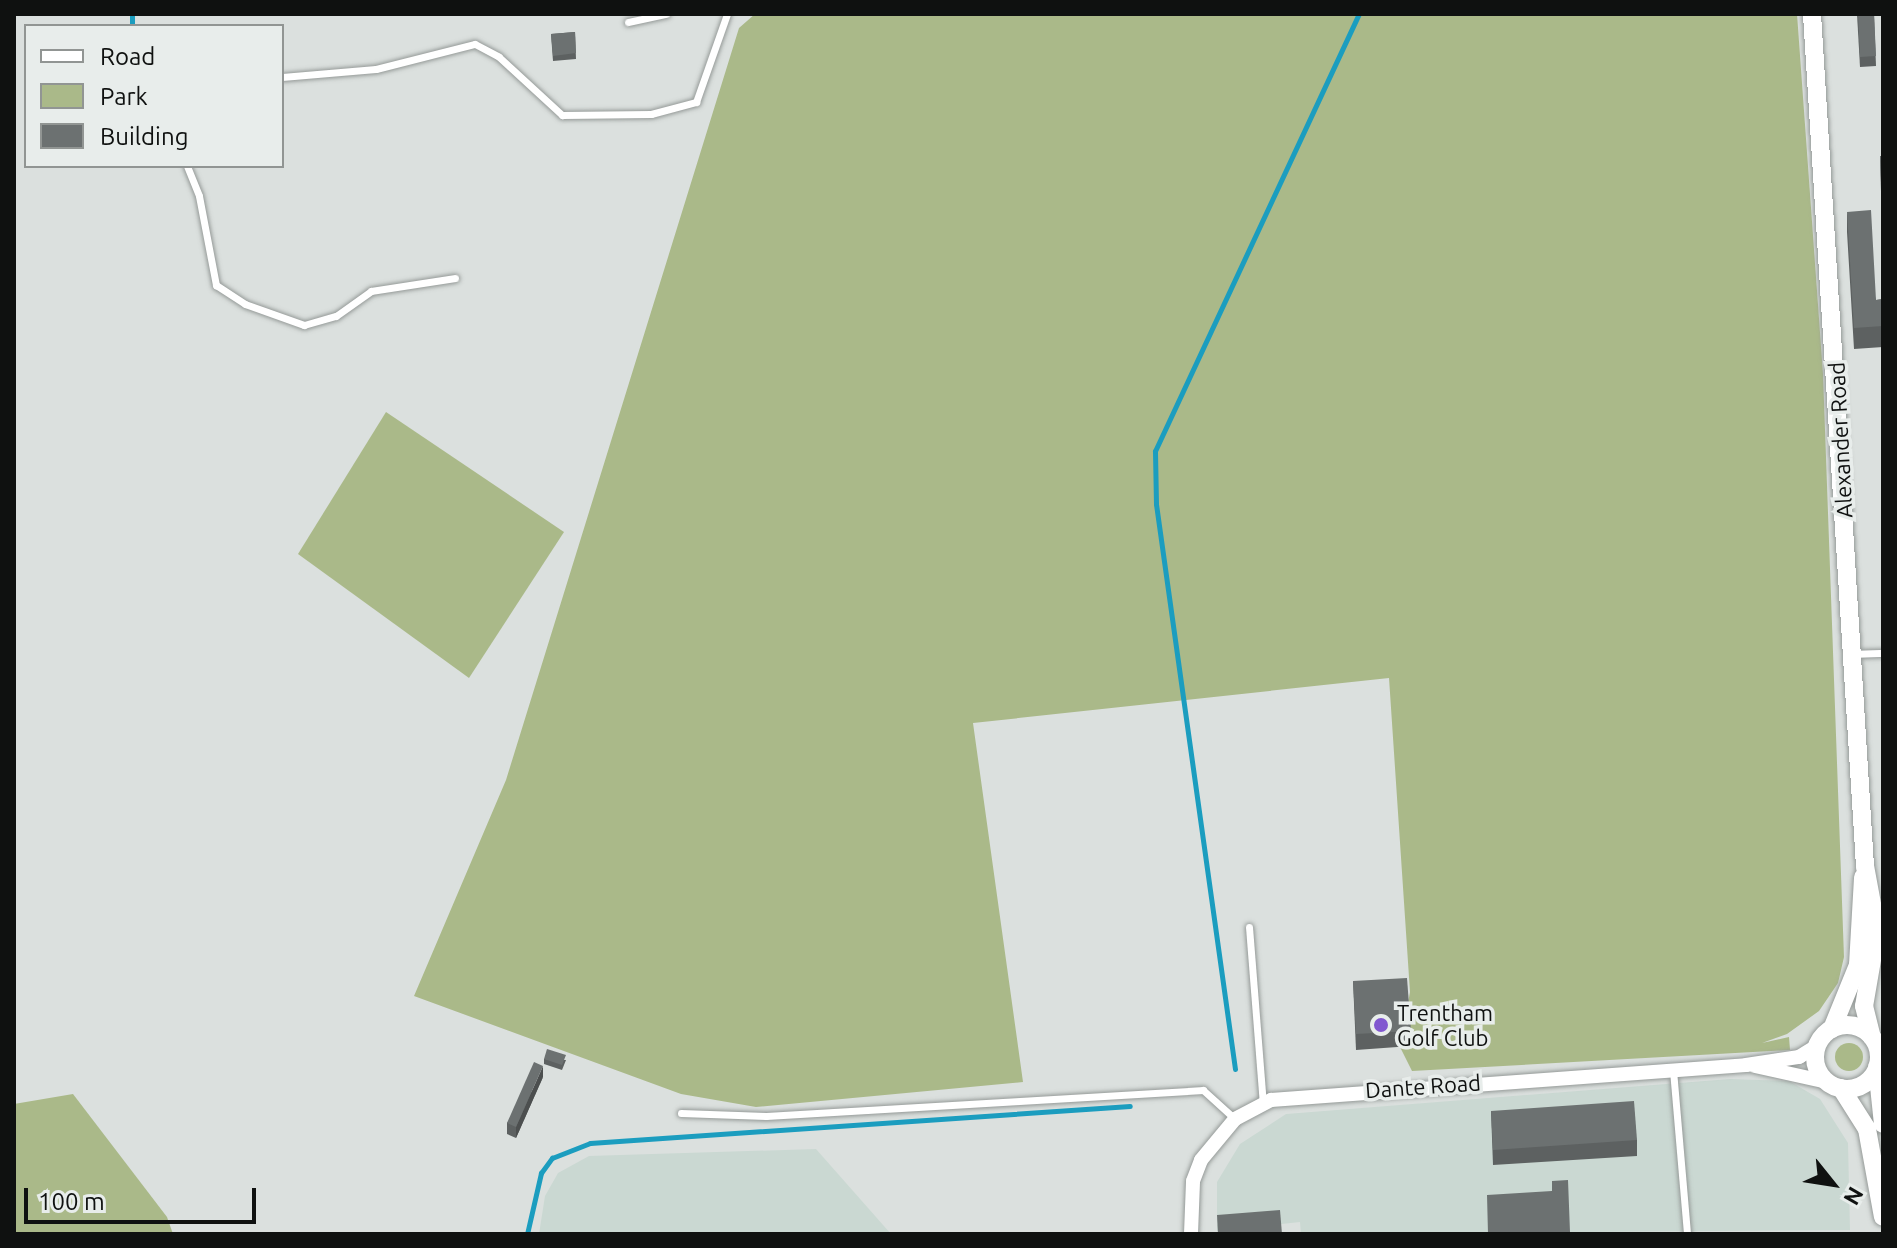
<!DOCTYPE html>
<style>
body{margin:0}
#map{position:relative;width:1897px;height:1248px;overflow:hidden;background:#dbe0de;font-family:Ubuntu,sans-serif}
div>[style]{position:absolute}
.built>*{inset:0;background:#cad8d2}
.green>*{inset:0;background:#aab989}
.round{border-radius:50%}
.stream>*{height:5px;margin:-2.5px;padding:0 2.5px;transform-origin:2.5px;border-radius:2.5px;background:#1b9dbf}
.roads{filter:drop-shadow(0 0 2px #959a98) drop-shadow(0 0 2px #959a98)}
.service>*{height:7px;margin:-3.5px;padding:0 3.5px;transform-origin:3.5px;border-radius:3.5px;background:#fff}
.minor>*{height:14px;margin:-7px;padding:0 7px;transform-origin:7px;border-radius:7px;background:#fff}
.tertiary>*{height:18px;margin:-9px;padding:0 9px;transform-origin:9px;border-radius:9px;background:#fff}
.tertiary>.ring{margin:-9px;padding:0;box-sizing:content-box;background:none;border:18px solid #fff;border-radius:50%}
.wall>*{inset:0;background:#5d6161}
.shaded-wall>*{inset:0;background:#4c4f4f}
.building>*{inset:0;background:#6c7171}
.dots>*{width:22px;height:22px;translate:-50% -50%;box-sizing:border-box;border:4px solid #e8edeb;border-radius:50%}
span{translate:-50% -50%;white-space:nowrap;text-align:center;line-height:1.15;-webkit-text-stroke:7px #e8edeb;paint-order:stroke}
.street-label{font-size:22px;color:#0f1110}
.poi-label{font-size:22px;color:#0f1110}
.left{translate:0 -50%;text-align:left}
.frame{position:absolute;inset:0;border:16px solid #0f1110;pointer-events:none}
.legend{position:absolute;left:24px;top:24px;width:260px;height:144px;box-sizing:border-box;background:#e8edeb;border:2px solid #919593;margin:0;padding:10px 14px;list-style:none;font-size:24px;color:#0f1110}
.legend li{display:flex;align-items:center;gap:16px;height:40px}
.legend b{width:40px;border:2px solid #919593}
.north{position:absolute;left:1793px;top:1144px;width:80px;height:80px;-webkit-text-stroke:6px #e8edeb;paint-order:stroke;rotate:120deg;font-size:22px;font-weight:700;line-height:32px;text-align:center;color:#0f1110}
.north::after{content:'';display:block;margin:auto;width:28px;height:36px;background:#0f1110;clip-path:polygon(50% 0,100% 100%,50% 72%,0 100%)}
.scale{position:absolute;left:24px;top:1188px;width:232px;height:36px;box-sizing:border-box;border:4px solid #0f1110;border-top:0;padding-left:10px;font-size:24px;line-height:28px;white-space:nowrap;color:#0f1110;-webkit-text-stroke:6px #e8edeb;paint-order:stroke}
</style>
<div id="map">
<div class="built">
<div style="clip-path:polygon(1730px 1079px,1789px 1081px,1820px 1099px,1848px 1143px,1850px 1230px,1301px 1234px,1300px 1222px,1217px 1231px,1217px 1182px,1240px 1144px,1286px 1114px)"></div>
<div style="clip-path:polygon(816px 1149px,891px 1234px,539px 1234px,545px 1196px,558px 1173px,589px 1156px)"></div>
</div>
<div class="green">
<div style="clip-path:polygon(755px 14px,1797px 14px,1823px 374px,1844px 957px,1838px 983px,1819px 1011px,1787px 1034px,1762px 1043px,1789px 1037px,1790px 1050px,1412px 1071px,1400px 1047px,1410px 992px,1389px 678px,973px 723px,1023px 1082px,756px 1107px,681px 1094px,414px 996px,506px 780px,739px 28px)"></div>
<div style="clip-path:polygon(386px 412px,564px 532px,469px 678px,298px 554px)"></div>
<div class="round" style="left:1835px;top:1043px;width:28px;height:28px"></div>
<div style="clip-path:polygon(73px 1094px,167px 1217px,173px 1234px,14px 1234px,14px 1104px)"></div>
</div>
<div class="stream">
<div style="left:132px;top:14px;width:12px;rotate:90deg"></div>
<div style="left:1235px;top:1069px;width:570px;rotate:-97.96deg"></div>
<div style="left:1156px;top:504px;width:53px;rotate:-91.1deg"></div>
<div style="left:1155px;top:451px;width:482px;rotate:-65deg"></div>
<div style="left:527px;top:1234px;width:63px;rotate:-77.1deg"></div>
<div style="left:541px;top:1173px;width:19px;rotate:-54deg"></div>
<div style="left:552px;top:1158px;width:41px;rotate:-21.5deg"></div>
<div style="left:590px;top:1143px;width:541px;rotate:-3.92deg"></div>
</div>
<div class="roads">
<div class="service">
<div style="left:628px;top:22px;width:39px;rotate:-12deg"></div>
<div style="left:282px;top:77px;width:94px;rotate:-4.9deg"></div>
<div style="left:376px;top:69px;width:102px;rotate:-14.2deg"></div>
<div style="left:475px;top:44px;width:27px;rotate:28deg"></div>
<div style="left:499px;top:57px;width:86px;rotate:42.6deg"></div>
<div style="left:562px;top:115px;width:89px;rotate:-0.6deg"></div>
<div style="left:651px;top:114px;width:47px;rotate:-14.9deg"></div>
<div style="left:696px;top:102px;width:93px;rotate:-70.6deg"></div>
<div style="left:187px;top:166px;width:32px;rotate:68deg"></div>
<div style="left:199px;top:196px;width:91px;rotate:79.2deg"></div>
<div style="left:216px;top:285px;width:35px;rotate:33deg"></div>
<div style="left:245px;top:304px;width:63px;rotate:19.6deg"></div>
<div style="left:304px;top:325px;width:33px;rotate:-16deg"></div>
<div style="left:336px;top:316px;width:43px;rotate:-35.5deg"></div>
<div style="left:371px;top:291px;width:85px;rotate:-8.8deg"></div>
<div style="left:1854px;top:654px;width:29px;rotate:-2deg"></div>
<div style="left:1249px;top:927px;width:177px;rotate:85.5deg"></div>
<div style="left:1673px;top:1070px;width:165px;rotate:85.1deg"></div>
<div style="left:681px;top:1113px;width:85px;rotate:2deg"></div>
<div style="left:766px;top:1116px;width:438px;rotate:-3.4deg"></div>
<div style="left:1203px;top:1090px;width:43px;rotate:42.2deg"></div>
</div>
<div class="minor">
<div style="left:1755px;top:1066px;width:74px;rotate:12.5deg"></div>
<div style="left:1191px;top:1234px;width:53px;rotate:-87.8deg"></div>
<div style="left:1193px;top:1181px;width:22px;rotate:-69deg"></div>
<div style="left:1201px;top:1160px;width:53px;rotate:-50.3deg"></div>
<div style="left:1235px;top:1119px;width:41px;rotate:-27.8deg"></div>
<div style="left:1271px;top:1100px;width:476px;rotate:-4.2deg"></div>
<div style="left:1746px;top:1065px;width:54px;rotate:-8.6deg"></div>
<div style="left:1799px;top:1057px;width:22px;rotate:-32deg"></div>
</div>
<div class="tertiary">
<div style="left:1812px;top:14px;width:854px;rotate:86.44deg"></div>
<div style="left:1865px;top:866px;width:66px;rotate:79.5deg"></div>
<div style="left:1877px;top:931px;width:76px;rotate:99.8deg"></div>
<div style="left:1864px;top:1006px;width:32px;rotate:76deg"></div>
<div class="ring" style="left:1815px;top:1025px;width:46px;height:46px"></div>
<div style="left:1832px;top:1029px;width:69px;rotate:-67.9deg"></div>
<div style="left:1858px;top:965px;width:88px;rotate:-86.7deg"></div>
<div style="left:1877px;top:1067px;width:57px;rotate:84deg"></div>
<div style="left:1841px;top:1088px;width:49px;rotate:57.6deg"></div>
<div style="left:1867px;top:1129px;width:89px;rotate:79.7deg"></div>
</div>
</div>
<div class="wall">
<div style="clip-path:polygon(1857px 14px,1874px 14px,1876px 66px,1860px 67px)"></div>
<div style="clip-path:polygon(575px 32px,576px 59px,553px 61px,551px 34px)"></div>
<div style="clip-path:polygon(1880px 156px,1883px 156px,1883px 192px,1881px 192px)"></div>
<div style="clip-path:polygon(1847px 212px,1876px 300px,1883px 299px,1883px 347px,1854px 349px,1847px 232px)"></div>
<div style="clip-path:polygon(1353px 981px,1411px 1031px,1411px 1046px,1356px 1050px)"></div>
<div style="clip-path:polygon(544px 1059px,566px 1060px,562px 1070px,544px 1064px)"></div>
<div style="clip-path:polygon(543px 1077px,516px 1138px,507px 1134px,507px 1123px)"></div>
<div style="clip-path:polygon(1491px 1111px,1637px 1140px,1637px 1156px,1493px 1165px)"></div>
</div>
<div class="shaded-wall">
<div style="clip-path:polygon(543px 1066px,543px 1077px,516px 1138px,516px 1127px)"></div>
</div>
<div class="building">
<div style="clip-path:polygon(1858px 14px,1874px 14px,1876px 56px,1860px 57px)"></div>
<div style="clip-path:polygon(575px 32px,576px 53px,553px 56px,551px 34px)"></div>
<div style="clip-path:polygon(1880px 156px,1883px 156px,1883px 182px,1881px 182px)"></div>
<div style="clip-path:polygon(1871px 210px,1876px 300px,1883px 299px,1883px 326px,1854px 328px,1847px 212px)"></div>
<div style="clip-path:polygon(1407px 978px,1411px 1031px,1356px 1034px,1353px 981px)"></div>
<div style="clip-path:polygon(547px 1049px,566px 1055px,562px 1065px,544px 1059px)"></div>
<div style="clip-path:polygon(534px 1062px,543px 1066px,516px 1127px,507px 1123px)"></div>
<div style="clip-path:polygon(1634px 1101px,1637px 1140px,1493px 1150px,1491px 1111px)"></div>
<div style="clip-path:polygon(1568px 1180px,1570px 1232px,1549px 1234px,1488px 1234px,1487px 1195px,1552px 1191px,1552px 1181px)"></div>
<div style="clip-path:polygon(1280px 1210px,1282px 1234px,1218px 1234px,1217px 1215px)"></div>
</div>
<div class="dots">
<div style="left:1381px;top:1025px;background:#8157d0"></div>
</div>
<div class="street-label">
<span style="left:1840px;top:440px;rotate:-93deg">Alexander Road</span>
<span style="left:1423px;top:1086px;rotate:-4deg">Dante Road</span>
</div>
<div class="poi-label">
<span class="left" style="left:1397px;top:1025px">Trentham<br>Golf Club</span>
</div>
<div class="frame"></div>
<ul class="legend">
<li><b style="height:10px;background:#fff"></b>Road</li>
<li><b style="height:22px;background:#aab989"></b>Park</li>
<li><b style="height:22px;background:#6c7171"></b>Building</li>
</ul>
<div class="north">N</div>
<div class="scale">100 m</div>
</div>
